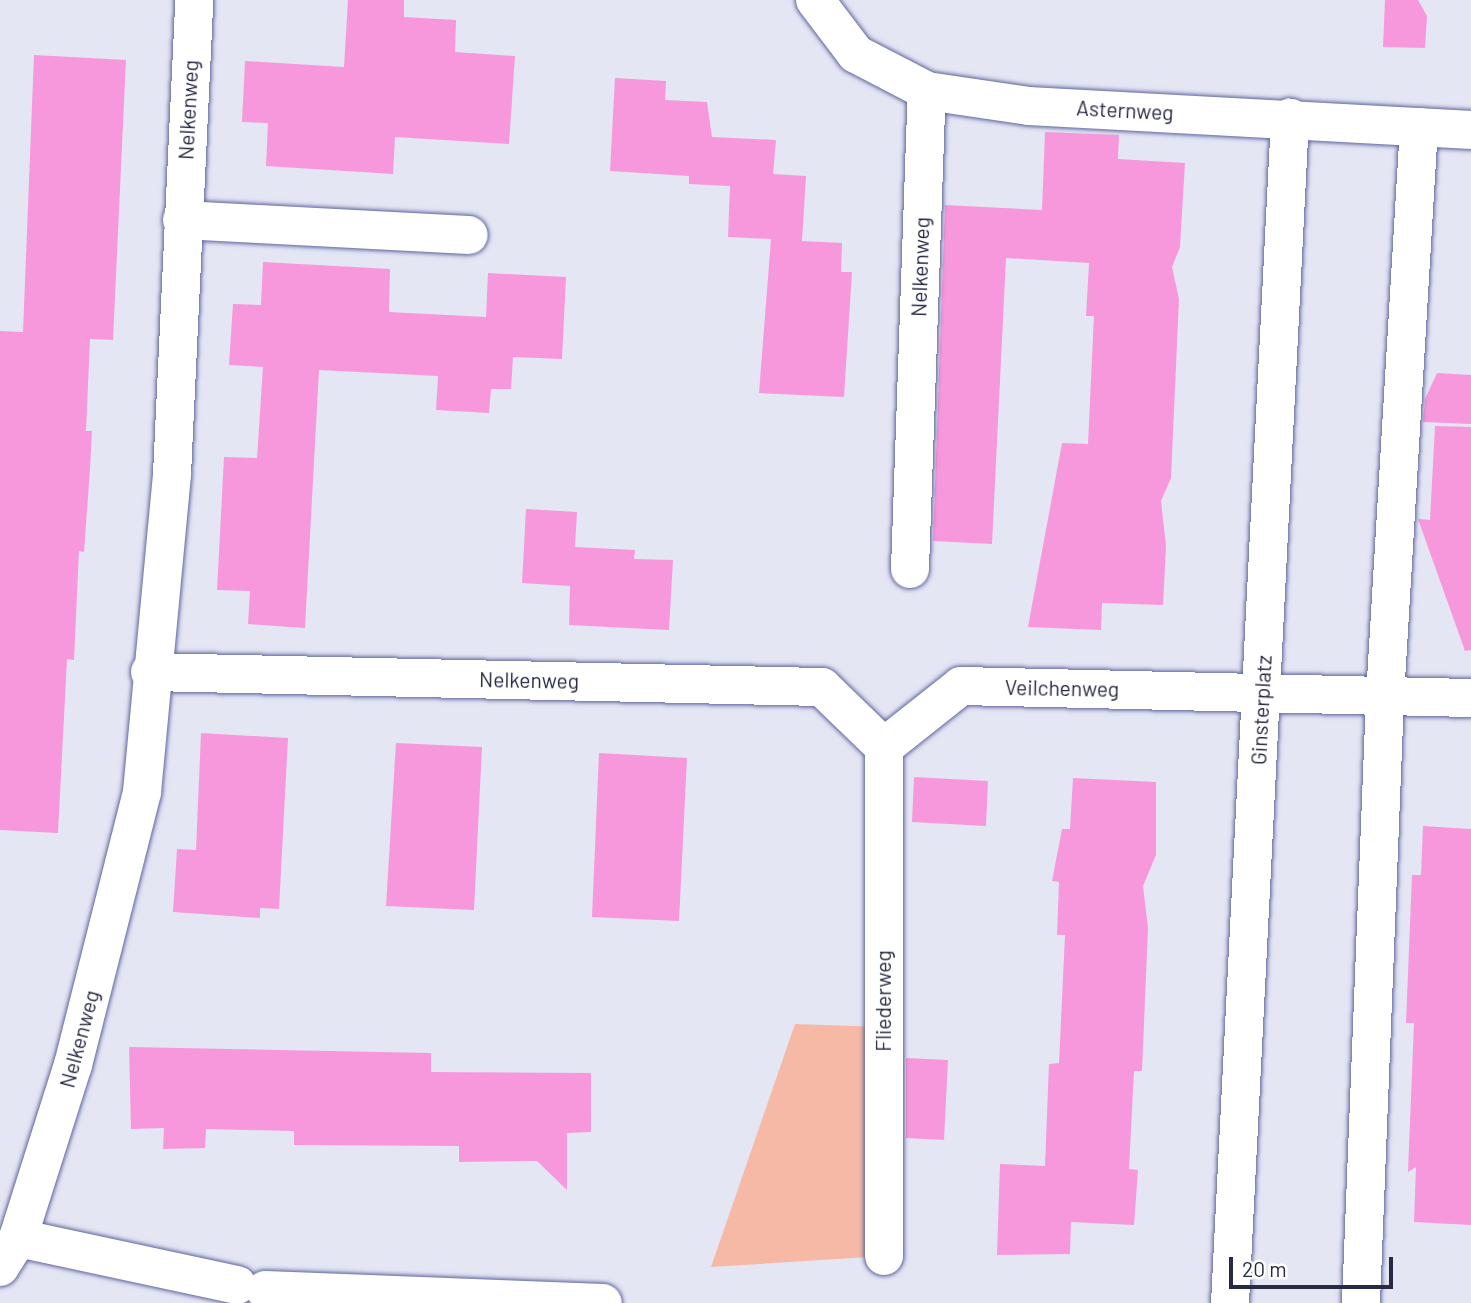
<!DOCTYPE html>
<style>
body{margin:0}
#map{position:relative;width:1471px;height:1303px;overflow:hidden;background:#e4e6f4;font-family:Barlow,sans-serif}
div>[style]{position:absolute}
.green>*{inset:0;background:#f5b9a5}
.building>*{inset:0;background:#f798dc}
.roads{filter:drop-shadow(0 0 2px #5f659f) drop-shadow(0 0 2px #5f659f)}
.minor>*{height:38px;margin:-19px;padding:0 19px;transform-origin:19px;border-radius:19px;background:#fff}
span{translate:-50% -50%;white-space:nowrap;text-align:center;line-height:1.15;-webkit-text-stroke:6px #fff;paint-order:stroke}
.street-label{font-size:21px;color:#272a43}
.scale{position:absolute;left:1229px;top:1257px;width:164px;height:32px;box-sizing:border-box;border:4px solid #272a43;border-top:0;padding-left:9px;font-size:21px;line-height:24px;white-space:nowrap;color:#272a43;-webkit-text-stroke:5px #fff;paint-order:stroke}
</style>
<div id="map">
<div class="green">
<div style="clip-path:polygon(795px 1024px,883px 1027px,884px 1256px,711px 1267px)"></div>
</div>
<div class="building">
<div style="clip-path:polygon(348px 0,404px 0,404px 17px,456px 20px,455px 52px,515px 56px,509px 144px,395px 137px,393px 174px,266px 166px,268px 123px,242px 122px,245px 61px,344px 67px)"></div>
<div style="clip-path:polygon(1385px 0,1418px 0,1427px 16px,1425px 48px,1383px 47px)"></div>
<div style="clip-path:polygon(34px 55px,126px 60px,113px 340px,90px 339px,86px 431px,92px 431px,90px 469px,84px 552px,79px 551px,74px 660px,67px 659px,58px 833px,0 830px,0 331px,23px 332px)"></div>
<div style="clip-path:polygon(615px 78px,666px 81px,665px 100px,707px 102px,712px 137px,776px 140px,773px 174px,806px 176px,802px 241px,842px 243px,841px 272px,852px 272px,844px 397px,759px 393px,771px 239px,728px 237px,730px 186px,689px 184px,689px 176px,610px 171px)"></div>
<div style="clip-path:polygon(1045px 132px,1119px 135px,1118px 159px,1185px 163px,1180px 247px,1172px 267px,1179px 299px,1171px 478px,1161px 501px,1166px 546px,1163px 605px,1102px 603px,1101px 630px,1028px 627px,1062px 443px,1088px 444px,1094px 316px,1086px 316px,1089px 263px,1006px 258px,992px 544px,933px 541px,945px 205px,1042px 210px)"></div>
<div style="clip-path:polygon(263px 262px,390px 269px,389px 312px,486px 317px,488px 273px,566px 277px,562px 359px,513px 357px,511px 389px,491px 389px,489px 413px,436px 410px,438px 376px,319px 370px,305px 628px,248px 624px,250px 591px,217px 590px,224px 457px,257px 458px,263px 367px,229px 365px,233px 304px,261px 305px)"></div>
<div style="clip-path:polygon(1437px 373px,1471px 375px,1471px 424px,1423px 422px,1425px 399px)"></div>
<div style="clip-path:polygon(1435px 426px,1471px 427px,1471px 650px,1465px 651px,1418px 519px,1430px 520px)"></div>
<div style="clip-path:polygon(526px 509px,577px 512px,575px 547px,635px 550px,634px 559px,673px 560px,669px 630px,569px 625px,570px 586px,522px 583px)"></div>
<div style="clip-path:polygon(201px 733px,288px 738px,279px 909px,260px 908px,260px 918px,173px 912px,177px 849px,196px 850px)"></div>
<div style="clip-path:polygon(396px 743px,482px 747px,474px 910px,386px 906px)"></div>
<div style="clip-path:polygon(599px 753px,687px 758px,679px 921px,592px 917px)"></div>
<div style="clip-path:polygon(914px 777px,988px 781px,986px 826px,912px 822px)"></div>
<div style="clip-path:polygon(1073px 778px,1156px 782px,1156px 855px,1143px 886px,1148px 928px,1142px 1071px,1134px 1071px,1129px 1169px,1138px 1170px,1134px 1225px,1071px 1222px,1070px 1254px,997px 1255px,1000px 1164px,1045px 1166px,1049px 1064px,1059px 1063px,1065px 935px,1057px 935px,1059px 882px,1052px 881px,1062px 829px,1070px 829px)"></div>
<div style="clip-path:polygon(1423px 826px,1471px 829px,1471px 1225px,1414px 1222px,1416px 1167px,1408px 1172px,1414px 1023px,1406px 1023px,1412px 875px,1421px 875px)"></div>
<div style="clip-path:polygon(129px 1047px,431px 1053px,431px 1072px,591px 1073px,591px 1132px,567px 1133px,567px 1190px,537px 1161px,459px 1162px,459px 1146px,294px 1145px,294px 1131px,206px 1129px,205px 1148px,163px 1149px,164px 1128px,131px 1129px)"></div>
<div style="clip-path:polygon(906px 1058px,948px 1060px,944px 1140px,906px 1138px)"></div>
</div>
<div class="roads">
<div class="minor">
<div style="left:815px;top:0;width:68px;rotate:52.8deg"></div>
<div style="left:856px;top:54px;width:80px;rotate:27.5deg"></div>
<div style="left:927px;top:91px;width:103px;rotate:8.4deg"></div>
<div style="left:1029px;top:106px;width:443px;rotate:3.1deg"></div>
<div style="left:182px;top:220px;width:287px;rotate:3deg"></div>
<div style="left:910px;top:569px;width:478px;rotate:-88deg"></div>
<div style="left:150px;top:672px;width:672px;rotate:1.28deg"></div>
<div style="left:822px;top:687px;width:86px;rotate:44.1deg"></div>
<div style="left:884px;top:747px;width:98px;rotate:-38.4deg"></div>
<div style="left:961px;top:686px;width:510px;rotate:1.35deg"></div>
<div style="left:884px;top:747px;width:509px;rotate:90deg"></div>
<div style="left:18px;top:1238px;width:224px;rotate:12.1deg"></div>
<div style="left:0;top:1267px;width:34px;rotate:-58deg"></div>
<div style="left:18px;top:1238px;width:182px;rotate:-72.4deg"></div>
<div style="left:73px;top:1065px;width:282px;rotate:-75.8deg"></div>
<div style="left:142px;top:792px;width:319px;rotate:-84.6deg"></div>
<div style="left:172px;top:474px;width:475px;rotate:-87.3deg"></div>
<div style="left:265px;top:1290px;width:338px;rotate:2.2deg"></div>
<div style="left:1230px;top:1303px;width:1187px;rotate:-87.1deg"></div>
<div style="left:1361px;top:1303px;width:606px;rotate:-87.73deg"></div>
<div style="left:1385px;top:697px;width:571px;rotate:-86.59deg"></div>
</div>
</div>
<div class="street-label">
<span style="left:188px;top:110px;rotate:-87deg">Nelkenweg</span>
<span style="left:1125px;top:110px;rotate:3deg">Asternweg</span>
<span style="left:920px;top:267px;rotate:-88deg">Nelkenweg</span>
<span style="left:529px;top:680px;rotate:1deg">Nelkenweg</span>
<span style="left:1062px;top:688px;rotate:1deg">Veilchenweg</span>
<span style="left:1261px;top:710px;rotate:-87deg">Ginsterplatz</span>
<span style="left:883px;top:1001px;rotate:-90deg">Fliederweg</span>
<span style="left:79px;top:1039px;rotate:-75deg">Nelkenweg</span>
</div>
<div class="scale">20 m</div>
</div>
